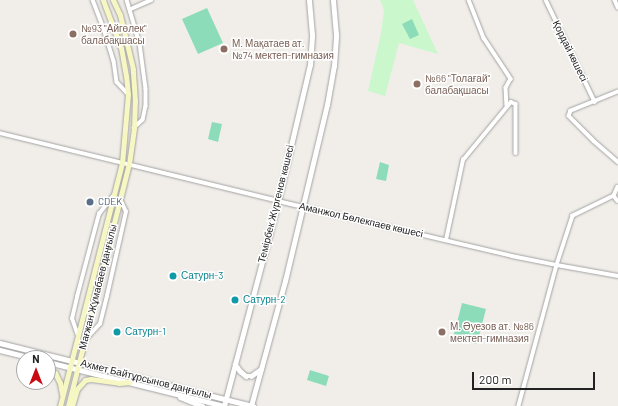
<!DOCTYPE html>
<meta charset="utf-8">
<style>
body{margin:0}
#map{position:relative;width:618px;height:406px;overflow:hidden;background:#f1eee9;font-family:Barlow,sans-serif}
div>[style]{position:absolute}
.park>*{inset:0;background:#caf7cc}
.pitch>*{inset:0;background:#8cdcba}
.roads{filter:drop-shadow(0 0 1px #a3a3a3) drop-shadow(0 0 1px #a3a3a3)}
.minor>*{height:3.5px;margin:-1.75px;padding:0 1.75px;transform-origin:1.75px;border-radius:1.75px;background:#fff}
.tertiary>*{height:4.5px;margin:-2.25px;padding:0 2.25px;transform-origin:2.25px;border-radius:2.25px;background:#fff}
.secondary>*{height:5px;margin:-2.5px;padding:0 2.5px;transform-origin:2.5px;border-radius:2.5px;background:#f6f7c2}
.dots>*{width:11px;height:11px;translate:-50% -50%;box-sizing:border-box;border:2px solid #fff;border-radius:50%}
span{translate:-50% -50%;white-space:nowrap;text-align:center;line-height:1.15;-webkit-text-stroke:3px #fff;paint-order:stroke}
.education-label{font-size:10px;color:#785e54}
.left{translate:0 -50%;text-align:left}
.street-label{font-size:10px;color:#222}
.service-label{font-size:10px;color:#4e5e75}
.culture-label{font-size:10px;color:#0d838f}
.north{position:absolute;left:16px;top:350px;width:40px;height:40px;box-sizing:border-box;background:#fff;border:1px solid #a7a7a7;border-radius:50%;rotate:0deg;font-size:11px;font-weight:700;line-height:16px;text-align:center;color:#222}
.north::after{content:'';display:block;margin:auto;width:14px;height:18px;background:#c90a11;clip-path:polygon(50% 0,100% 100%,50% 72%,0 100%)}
.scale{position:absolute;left:472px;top:372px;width:123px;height:18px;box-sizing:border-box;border:2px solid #222;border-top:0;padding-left:5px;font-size:12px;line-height:14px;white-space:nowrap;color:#222;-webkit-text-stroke:3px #fff;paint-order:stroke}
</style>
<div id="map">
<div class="park">
<div style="clip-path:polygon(380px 0,413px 0,438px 54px,399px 43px,385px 96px,368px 91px,381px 33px,384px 10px)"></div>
</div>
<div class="pitch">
<div style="clip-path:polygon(207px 8px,223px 43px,198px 54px,182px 19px)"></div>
<div style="clip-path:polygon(412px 19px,419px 35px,410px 39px,402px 24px)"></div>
<div style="clip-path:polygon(212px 122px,222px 124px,218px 142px,208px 139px)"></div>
<div style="clip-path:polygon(380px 162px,389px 165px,386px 181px,376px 179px)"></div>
<div style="clip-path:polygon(462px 303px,486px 309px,477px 344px,453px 338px)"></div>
<div style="clip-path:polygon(310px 370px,329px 376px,326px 386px,307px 380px)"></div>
</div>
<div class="roads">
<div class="minor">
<div style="left:93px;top:0;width:34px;rotate:69deg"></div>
<div style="left:105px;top:32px;width:30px;rotate:73deg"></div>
<div style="left:114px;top:61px;width:21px;rotate:82deg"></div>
<div style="left:117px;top:82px;width:16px;rotate:47deg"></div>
<div style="left:127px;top:0;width:46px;rotate:73.5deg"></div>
<div style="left:140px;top:44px;width:45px;rotate:82.4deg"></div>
<div style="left:146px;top:89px;width:17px;rotate:90deg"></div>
<div style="left:146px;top:106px;width:14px;rotate:102deg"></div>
<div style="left:143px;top:120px;width:12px;rotate:138deg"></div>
<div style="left:469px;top:0;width:41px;rotate:68.5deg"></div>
<div style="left:484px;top:38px;width:49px;rotate:56.6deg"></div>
<div style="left:511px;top:79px;width:10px;rotate:119deg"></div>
<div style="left:506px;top:88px;width:17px;rotate:87deg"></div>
<div style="left:546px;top:0;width:113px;rotate:64.3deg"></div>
<div style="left:615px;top:0;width:8px;rotate:67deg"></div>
<div style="left:131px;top:9px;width:22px;rotate:-24deg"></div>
<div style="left:618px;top:92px;width:51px;rotate:158deg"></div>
<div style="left:571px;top:111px;width:5px;rotate:112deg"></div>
<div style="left:569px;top:116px;width:35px;rotate:45deg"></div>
<div style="left:594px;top:141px;width:32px;rotate:41deg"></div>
<div style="left:0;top:133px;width:286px;rotate:13.7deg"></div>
<div style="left:278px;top:201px;width:240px;rotate:13.2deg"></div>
<div style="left:512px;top:256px;width:46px;rotate:11.3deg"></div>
<div style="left:557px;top:265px;width:146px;rotate:105.1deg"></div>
<div style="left:618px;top:187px;width:10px;rotate:114deg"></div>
<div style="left:614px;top:196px;width:46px;rotate:154deg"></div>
<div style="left:573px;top:216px;width:52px;rotate:108.1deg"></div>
<div style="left:557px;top:265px;width:62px;rotate:10.2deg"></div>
<div style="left:614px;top:196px;width:6px;rotate:51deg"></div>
<div style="left:446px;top:240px;width:82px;rotate:-78deg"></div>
<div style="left:463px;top:160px;width:75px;rotate:-50.4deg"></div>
<div style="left:511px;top:102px;width:5px;rotate:22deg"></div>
<div style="left:516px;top:104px;width:49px;rotate:90deg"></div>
<div style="left:78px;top:336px;width:18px;rotate:-109deg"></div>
<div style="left:72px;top:319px;width:23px;rotate:-77deg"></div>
<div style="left:77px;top:297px;width:86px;rotate:-75.2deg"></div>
<div style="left:99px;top:214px;width:23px;rotate:-52deg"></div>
<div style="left:85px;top:340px;width:22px;rotate:-47deg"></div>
<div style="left:100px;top:324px;width:29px;rotate:-76deg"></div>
<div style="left:107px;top:296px;width:86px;rotate:-77.3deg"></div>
<div style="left:126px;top:212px;width:14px;rotate:-115deg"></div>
</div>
<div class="tertiary">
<div style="left:0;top:343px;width:261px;rotate:14deg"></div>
<div style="left:0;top:350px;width:32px;rotate:14deg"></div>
<div style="left:48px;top:362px;width:182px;rotate:14deg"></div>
<div style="left:235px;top:364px;width:9px;rotate:54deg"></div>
<div style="left:240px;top:371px;width:8px;rotate:40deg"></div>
<div style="left:246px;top:376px;width:5px"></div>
<div style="left:251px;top:376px;width:12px;rotate:-35deg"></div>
<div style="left:180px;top:397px;width:24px;rotate:22deg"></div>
<div style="left:224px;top:406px;width:212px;rotate:-75.2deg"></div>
<div style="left:278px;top:201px;width:140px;rotate:-76.8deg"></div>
<div style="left:310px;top:65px;width:30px;rotate:-86deg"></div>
<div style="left:312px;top:35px;width:35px;rotate:-95deg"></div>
<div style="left:251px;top:406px;width:130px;rotate:-74.8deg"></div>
<div style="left:285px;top:281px;width:181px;rotate:-76.6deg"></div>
<div style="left:327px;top:105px;width:40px;rotate:-80deg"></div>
<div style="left:334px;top:66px;width:31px;rotate:-86deg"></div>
<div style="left:336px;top:35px;width:35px;rotate:-95deg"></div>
</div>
<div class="secondary">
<div style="left:48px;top:368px;width:9px;rotate:36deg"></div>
<div style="left:55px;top:373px;width:11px;rotate:63deg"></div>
<div style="left:60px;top:383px;width:11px;rotate:80deg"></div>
<div style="left:60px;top:406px;width:251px;rotate:-75.7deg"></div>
<div style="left:122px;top:163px;width:69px;rotate:-85deg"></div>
<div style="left:128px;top:94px;width:18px;rotate:-96deg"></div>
<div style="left:126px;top:76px;width:28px;rotate:-100deg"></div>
<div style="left:121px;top:48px;width:51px;rotate:-110.6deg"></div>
<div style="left:68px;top:406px;width:250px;rotate:-75.9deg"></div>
<div style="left:129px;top:164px;width:36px;rotate:-82deg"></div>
<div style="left:134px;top:128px;width:27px;rotate:-88deg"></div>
<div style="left:135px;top:101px;width:32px;rotate:-94deg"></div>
<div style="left:133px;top:69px;width:56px;rotate:-103.5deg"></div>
<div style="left:120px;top:15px;width:17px;rotate:-115deg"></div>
<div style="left:72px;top:406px;width:18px;rotate:-74deg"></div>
<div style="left:77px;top:389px;width:12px;rotate:-48deg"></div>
<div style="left:85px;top:380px;width:6px;rotate:-9deg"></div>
<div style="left:91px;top:379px;width:28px;rotate:8deg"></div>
<div style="left:119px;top:383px;width:11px;rotate:-5deg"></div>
</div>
</div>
<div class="dots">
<div style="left:73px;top:34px;background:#8d6e63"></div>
<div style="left:224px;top:49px;background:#8d6e63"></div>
<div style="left:417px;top:84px;background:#8d6e63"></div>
<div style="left:90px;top:202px;background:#5c6f8a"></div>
<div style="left:173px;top:276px;background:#0f9aa8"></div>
<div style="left:235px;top:300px;background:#0f9aa8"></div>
<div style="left:117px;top:332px;background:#0f9aa8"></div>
<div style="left:442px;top:332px;background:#8d6e63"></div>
</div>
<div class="education-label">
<span class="left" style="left:81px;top:34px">№93 "Айгөлек"<br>балабақшасы</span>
<span class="left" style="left:232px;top:49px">М. Мақатаев ат.<br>№74 мектеп-гимназия</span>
<span class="left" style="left:425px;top:84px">№66 "Толағай"<br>балабақшасы</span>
<span class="left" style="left:450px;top:332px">М. Әуезов ат. №86<br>мектеп-гимназия</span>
</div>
<div class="street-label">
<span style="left:570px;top:51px;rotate:64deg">Қордай көшесі</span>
<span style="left:276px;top:204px;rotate:-76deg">Темірбек Жүргенов көшесі</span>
<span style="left:361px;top:220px;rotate:13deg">Аманжол Бөлекпаев көшесі</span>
<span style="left:98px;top:287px;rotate:-76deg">Мағжан Жұмабаев даңғылы</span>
<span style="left:146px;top:379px;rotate:14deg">Ахмет Байтұрсынов даңғылы</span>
</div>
<div class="service-label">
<span class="left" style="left:98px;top:202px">CDEK</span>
</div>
<div class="culture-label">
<span class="left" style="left:181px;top:276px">Сатурн-3</span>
<span class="left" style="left:243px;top:300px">Сатурн-2</span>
<span class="left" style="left:125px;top:332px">Сатурн-1</span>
</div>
<div class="north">N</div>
<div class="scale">200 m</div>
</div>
